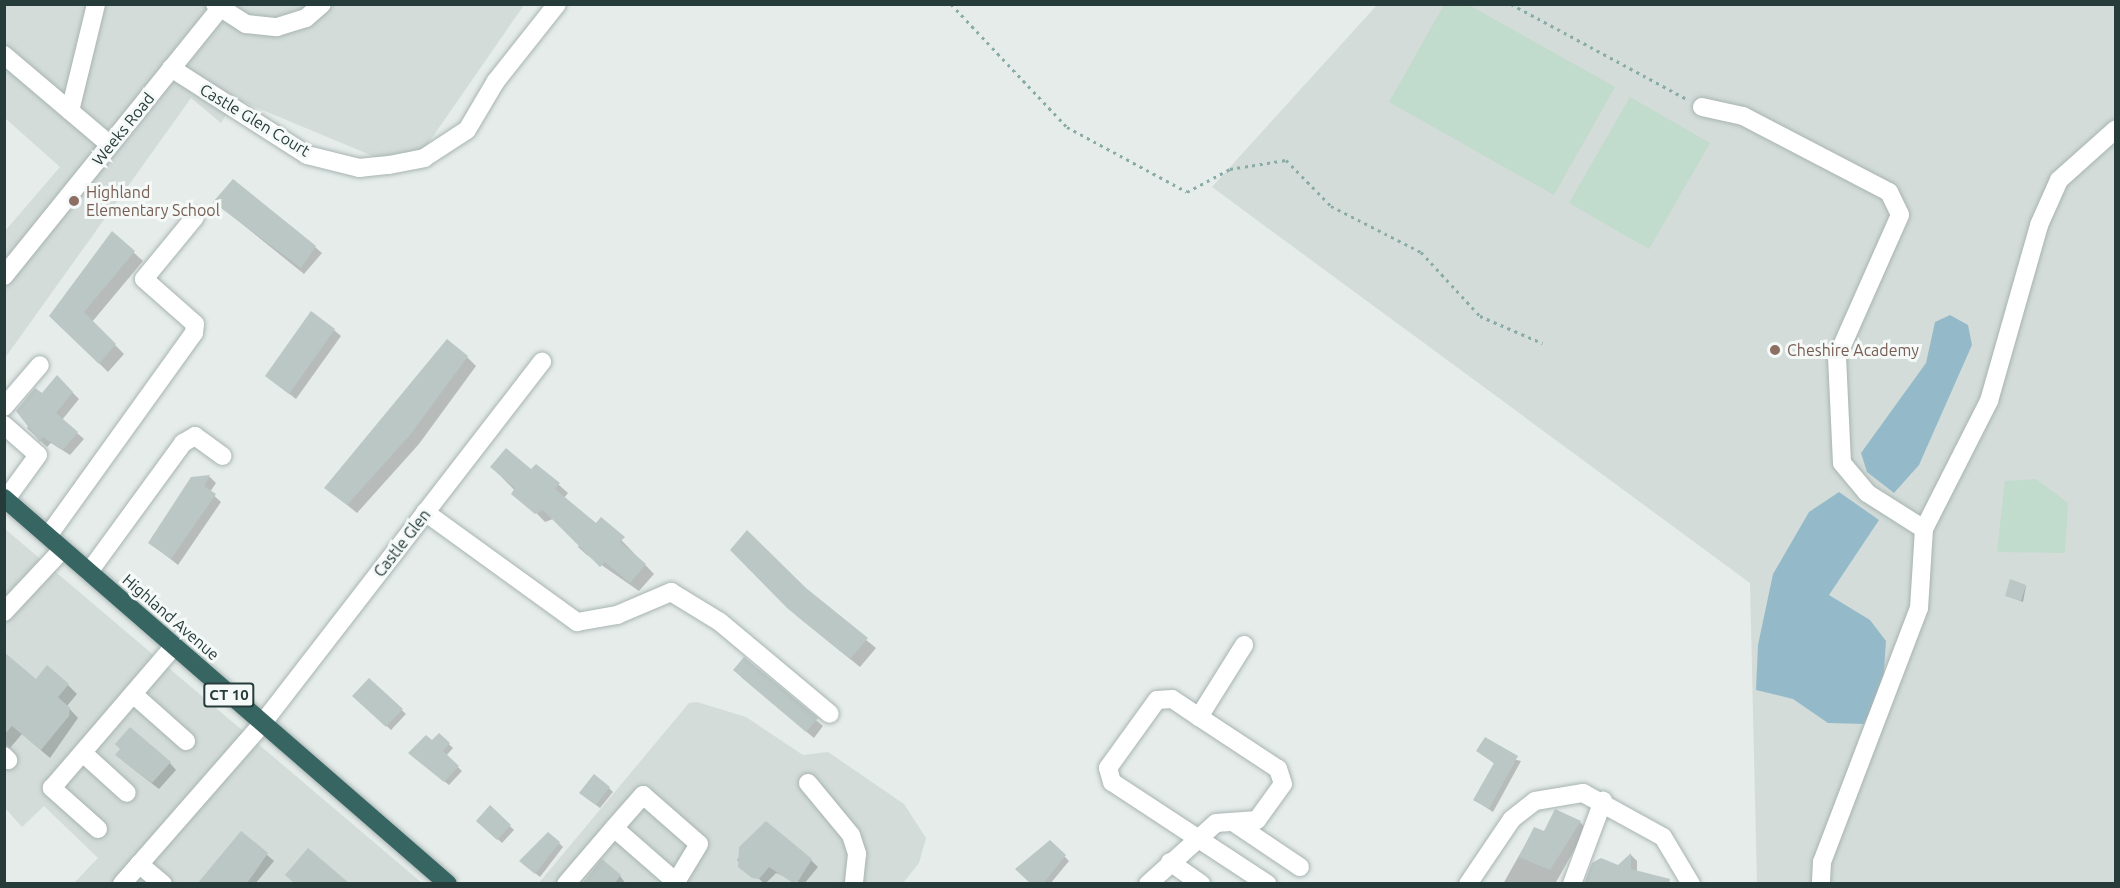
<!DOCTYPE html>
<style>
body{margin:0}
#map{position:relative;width:2120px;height:888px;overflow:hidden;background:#e5ecea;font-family:Ubuntu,sans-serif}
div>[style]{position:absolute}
.built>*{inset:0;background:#d3dcd9}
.green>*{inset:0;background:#c1dbcc}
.water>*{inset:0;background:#94baca}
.shadow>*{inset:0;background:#0003}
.building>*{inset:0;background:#bbc7c4}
.path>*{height:3px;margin-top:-1.5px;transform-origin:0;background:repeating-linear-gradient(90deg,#89aca6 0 3px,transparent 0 7.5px)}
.roads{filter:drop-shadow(0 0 2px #a8b4b2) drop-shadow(0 0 2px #a8b4b2)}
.minor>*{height:18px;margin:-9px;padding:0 9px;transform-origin:9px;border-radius:9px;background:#fff}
.highway>*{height:18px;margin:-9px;padding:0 9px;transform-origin:9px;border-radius:9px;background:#366562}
.dots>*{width:16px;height:16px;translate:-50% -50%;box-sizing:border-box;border:3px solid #f5f9f8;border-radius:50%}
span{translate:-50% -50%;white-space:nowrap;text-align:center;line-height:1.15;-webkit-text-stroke:6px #f5f9f8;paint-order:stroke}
.shield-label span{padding:2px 4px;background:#f5f9f8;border:2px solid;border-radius:4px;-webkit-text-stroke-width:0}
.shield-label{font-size:15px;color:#263c3a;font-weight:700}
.street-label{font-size:16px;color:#263c3a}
.education-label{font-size:16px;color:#785e54}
.left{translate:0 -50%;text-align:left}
.frame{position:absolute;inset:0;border:6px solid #263c3a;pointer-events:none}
</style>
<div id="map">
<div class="built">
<div style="clip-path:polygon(5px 5px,524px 5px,409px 171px,236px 99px,221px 123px,191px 98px,5px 358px,5px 231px,60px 167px,5px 118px)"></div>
<div style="clip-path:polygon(1377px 5px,2115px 5px,2115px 883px,1757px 883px,1750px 583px,1212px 187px)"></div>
<div style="clip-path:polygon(5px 529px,422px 883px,74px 883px,98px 858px,44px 806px,22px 827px,5px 808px)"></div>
<div style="clip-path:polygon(697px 702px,746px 717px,803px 755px,828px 752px,904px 804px,926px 838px,919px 863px,903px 883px,538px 884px,689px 703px)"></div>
</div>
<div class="green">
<div style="clip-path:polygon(1444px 5px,1469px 5px,1615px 87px,1554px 195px,1389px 102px)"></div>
<div style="clip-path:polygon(1630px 97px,1710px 143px,1649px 249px,1569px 203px)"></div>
<div style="clip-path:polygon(2036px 479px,2068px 503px,2065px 553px,1997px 552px,2005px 481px)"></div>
</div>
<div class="water">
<div style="clip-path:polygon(1950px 315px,1968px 325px,1972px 345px,1919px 465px,1894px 493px,1867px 472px,1861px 453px,1926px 363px,1935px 322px)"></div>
<div style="clip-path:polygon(1839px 492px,1879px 520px,1829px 595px,1870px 620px,1886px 641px,1883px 685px,1864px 724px,1828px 723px,1793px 699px,1756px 690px,1758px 645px,1773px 574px,1809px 512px)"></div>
</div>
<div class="shadow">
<div style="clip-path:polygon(222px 208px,315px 247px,322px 253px,304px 274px)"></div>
<div style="clip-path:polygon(112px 233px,143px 261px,92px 322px,124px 354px,108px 372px,51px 316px)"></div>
<div style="clip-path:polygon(334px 330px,341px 336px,296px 399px,274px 382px)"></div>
<div style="clip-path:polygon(467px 357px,476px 366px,419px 444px,357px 513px,326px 488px)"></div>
<div style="clip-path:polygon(57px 377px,79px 399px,62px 420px,84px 439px,70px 455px,51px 443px,47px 447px,27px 428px)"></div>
<div style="clip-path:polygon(492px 467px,532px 471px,559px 485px,568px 493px,564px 498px,596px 525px,601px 519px,654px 574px,639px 591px,587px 555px,578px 547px,582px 542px,553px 519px,545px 522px)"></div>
<div style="clip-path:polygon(210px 477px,216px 483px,210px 492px,221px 502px,178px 565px,150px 543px,192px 478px)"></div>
<div style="clip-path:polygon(732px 550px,805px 590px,876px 648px,860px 667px,798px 617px)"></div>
<div style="clip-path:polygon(2026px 586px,2023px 602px,2007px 596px)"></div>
<div style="clip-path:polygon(4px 654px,36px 681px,68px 685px,77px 694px,67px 706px,78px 718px,50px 758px,22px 734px,10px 748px,4px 744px)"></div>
<div style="clip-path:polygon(744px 659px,823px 726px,814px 738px,741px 677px)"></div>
<div style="clip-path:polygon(369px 680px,406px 714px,391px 730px,355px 696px)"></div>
<div style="clip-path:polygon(439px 735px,453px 748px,446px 756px,462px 771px,449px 785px,414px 757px)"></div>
<div style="clip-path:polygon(1478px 751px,1521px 761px,1493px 812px,1475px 800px,1495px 764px)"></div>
<div style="clip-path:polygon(123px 761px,170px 763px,176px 770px,159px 789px)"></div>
<div style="clip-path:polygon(609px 788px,613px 792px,600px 808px,585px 797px)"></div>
<div style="clip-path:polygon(490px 808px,514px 830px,502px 843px,478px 821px)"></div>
<div style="clip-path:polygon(1580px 822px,1586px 829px,1555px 884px,1503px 884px,1534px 829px,1544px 833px)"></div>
<div style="clip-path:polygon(242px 833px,274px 861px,255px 884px,209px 884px)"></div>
<div style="clip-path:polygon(1050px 842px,1069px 861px,1050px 884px,1033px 884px)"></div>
<div style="clip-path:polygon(559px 843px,563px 847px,540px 877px,525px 865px)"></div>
<div style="clip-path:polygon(745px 850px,811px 860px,818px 867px,804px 884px,776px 873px,765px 884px,737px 860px)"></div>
<div style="clip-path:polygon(1631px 855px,1637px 861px,1637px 873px,1619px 867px)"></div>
<div style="clip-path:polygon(602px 861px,620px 876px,626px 884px,584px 884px)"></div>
</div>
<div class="building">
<div style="clip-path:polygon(233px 179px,316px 246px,301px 268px,213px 202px)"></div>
<div style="clip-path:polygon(112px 231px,135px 251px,84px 312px,116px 344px,99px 364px,49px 316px)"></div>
<div style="clip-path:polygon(311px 311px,335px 329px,289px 394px,265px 376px)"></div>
<div style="clip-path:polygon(447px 339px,468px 356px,410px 435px,347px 505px,324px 488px)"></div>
<div style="clip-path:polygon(57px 375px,73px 392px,56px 413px,78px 432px,63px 450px,43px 437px,40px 442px,16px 411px,35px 388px,42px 393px)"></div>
<div style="clip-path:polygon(506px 448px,531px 469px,536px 464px,560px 483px,555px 489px,596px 523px,601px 517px,625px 537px,620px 542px,646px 564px,630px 583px,605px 562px,600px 567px,543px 510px,535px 514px,511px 494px,515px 488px,490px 467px)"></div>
<div style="clip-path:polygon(210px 475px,204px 486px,216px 494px,171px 559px,148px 543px,191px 477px)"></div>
<div style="clip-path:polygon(747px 530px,806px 588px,868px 638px,850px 659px,787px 608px,730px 550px)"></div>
<div style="clip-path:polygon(2010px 579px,2026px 585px,2021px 601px,2005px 596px)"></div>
<div style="clip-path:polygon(4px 652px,36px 679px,47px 665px,69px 684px,58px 697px,70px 708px,69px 716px,41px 750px,12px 726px,4px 735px)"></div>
<div style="clip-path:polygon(744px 657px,818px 718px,806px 732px,733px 670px)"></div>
<div style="clip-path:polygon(369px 678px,403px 709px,386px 727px,352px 696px)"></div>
<div style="clip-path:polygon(130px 727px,171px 762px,152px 783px,115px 755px,120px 749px,115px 744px)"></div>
<div style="clip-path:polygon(439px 733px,450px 743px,443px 751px,459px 766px,444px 782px,408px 753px,426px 735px,432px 740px)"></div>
<div style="clip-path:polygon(1485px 737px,1518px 756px,1489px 809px,1473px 800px,1494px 763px,1476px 751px)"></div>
<div style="clip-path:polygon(594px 774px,610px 787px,596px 805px,579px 793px)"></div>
<div style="clip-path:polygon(490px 805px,511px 825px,497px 840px,476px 821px)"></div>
<div style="clip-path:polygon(1555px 809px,1581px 821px,1550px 870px,1519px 857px,1534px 827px,1544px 831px)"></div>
<div style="clip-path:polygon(766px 821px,812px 859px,799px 880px,793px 883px,769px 867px,759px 879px,752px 878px,738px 867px,739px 847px)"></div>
<div style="clip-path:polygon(241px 831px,268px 853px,253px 875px,246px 884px,197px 884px)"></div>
<div style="clip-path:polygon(548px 832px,560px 842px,535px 874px,519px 861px)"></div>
<div style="clip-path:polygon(1050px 840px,1066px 855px,1043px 884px,1031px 884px,1015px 869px)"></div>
<div style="clip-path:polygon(308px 848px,335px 871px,350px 884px,295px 884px,285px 875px)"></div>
<div style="clip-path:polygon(1631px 853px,1631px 869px,1670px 879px,1669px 884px,1584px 884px,1592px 863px,1601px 858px,1618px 865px)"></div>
<div style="clip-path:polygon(602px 859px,621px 875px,614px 884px,582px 884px)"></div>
</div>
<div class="path">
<div style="left:951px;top:4px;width:169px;rotate:46.7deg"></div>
<div style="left:1067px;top:127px;width:136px;rotate:28.4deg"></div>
<div style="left:1187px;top:192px;width:49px;rotate:-28.1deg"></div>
<div style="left:1230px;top:169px;width:57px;rotate:-9.1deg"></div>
<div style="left:1286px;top:160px;width:64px;rotate:45.6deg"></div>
<div style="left:1331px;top:206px;width:101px;rotate:27.1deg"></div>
<div style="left:1421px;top:252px;width:87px;rotate:47.3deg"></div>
<div style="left:1480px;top:316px;width:68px;rotate:23.5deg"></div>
<div style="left:1511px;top:4px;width:200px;rotate:28.4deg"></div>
</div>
<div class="roads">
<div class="minor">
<div style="left:215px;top:4px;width:37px;rotate:33deg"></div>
<div style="left:246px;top:24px;width:31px;rotate:6deg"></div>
<div style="left:277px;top:27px;width:30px;rotate:-17deg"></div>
<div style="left:306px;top:18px;width:21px;rotate:-41deg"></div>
<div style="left:4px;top:55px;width:139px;rotate:40.3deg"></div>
<div style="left:171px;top:68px;width:161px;rotate:32.6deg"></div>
<div style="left:307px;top:155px;width:54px;rotate:14deg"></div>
<div style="left:359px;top:168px;width:30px;rotate:-6deg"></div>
<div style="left:389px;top:165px;width:36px;rotate:-11deg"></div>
<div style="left:424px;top:158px;width:51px;rotate:-33.1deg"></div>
<div style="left:467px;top:130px;width:57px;rotate:-59.4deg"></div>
<div style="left:496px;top:81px;width:98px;rotate:-51.6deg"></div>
<div style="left:1702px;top:107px;width:42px;rotate:12.4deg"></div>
<div style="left:1743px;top:116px;width:165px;rotate:27.5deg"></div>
<div style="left:1889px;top:192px;width:25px;rotate:64deg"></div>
<div style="left:1900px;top:215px;width:155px;rotate:113.9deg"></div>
<div style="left:1837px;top:357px;width:106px;rotate:87.3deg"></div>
<div style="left:1842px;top:463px;width:39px;rotate:50deg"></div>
<div style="left:1867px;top:493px;width:67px;rotate:32.3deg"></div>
<div style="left:1924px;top:529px;width:79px;rotate:93.6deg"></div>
<div style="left:1919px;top:608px;width:272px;rotate:110.9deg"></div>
<div style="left:1822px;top:862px;width:22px;rotate:93deg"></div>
<div style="left:70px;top:111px;width:110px;rotate:-76.3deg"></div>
<div style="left:4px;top:276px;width:342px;rotate:-51.1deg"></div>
<div style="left:4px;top:407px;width:55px;rotate:-49.4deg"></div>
<div style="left:4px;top:425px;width:45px;rotate:41.4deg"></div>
<div style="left:38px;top:455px;width:54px;rotate:126deg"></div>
<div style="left:425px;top:512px;width:188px;rotate:35.9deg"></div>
<div style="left:577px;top:622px;width:41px;rotate:-9.9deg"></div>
<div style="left:617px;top:615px;width:59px;rotate:-23.1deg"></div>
<div style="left:671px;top:592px;width:57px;rotate:31.5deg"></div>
<div style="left:720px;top:622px;width:143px;rotate:39.9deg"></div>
<div style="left:1924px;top:529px;width:144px;rotate:-63.1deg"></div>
<div style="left:1989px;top:401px;width:183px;rotate:-74.1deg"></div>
<div style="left:2039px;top:225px;width:49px;rotate:-66deg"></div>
<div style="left:2059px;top:180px;width:76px;rotate:-41.8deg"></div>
<div style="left:48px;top:536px;width:250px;rotate:-54.3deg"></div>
<div style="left:194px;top:333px;width:9px;rotate:-84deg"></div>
<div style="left:195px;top:324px;width:68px;rotate:-138.6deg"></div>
<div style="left:144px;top:279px;width:80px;rotate:-50.6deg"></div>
<div style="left:89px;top:572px;width:160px;rotate:-53.9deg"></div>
<div style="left:183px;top:443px;width:14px;rotate:-30deg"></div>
<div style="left:195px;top:436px;width:34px;rotate:36deg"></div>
<div style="left:4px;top:612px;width:86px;rotate:-46.9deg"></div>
<div style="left:133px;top:694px;width:71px;rotate:41.6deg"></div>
<div style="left:1199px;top:717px;width:32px;rotate:-146deg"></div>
<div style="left:1172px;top:699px;width:15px;rotate:176deg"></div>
<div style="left:1157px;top:700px;width:84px;rotate:125.8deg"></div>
<div style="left:1108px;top:768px;width:15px;rotate:74deg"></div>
<div style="left:1112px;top:782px;width:186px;rotate:33.3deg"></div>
<div style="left:83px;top:753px;width:59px;rotate:42.3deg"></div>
<div style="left:4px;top:756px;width:6px;rotate:45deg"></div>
<div style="left:808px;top:783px;width:67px;rotate:50.4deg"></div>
<div style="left:851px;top:835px;width:20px;rotate:72deg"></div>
<div style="left:857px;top:854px;width:30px;rotate:96deg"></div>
<div style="left:1236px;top:824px;width:77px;rotate:33.9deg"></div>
<div style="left:98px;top:829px;width:62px;rotate:-138.3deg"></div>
<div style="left:52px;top:788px;width:187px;rotate:-49.3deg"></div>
<div style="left:1170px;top:862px;width:38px;rotate:35deg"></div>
<div style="left:139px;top:864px;width:31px;rotate:40deg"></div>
<div style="left:122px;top:884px;width:213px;rotate:-48.8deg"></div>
<div style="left:262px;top:724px;width:458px;rotate:-52.3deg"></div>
<div style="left:566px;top:884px;width:74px;rotate:-49.4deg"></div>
<div style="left:614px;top:828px;width:44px;rotate:-48.7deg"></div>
<div style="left:643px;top:795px;width:74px;rotate:41.2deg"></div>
<div style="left:699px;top:844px;width:44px;rotate:121.2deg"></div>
<div style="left:676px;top:882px;width:82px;rotate:-138.9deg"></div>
<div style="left:1148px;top:884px;width:91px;rotate:-41.9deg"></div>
<div style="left:1216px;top:823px;width:41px;rotate:-4.2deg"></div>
<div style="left:1257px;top:820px;width:44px;rotate:-54.2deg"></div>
<div style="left:1283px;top:784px;width:16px;rotate:-108deg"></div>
<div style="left:1278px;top:769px;width:95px;rotate:-146.6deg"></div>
<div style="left:1199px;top:717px;width:85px;rotate:-58deg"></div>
<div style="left:1468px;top:884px;width:78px;rotate:-55.9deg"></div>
<div style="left:1512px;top:819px;width:29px;rotate:-38deg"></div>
<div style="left:1535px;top:801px;width:49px;rotate:-9.5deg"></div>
<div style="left:1583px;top:793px;width:91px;rotate:28.8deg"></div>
<div style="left:1663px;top:837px;width:55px;rotate:59.2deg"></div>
<div style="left:1572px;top:884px;width:89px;rotate:-69.5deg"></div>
</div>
<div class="highway">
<div style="left:4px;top:498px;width:588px;rotate:41deg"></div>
</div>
</div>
<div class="dots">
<div style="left:74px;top:201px;background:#8d6e63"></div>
<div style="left:1775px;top:350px;background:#8d6e63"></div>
</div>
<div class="shield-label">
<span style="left:229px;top:695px">CT 10</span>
</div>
<div class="street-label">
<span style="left:255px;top:120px;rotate:31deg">Castle Glen Court</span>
<span style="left:123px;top:129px;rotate:-51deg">Weeks Road</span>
<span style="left:402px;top:543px;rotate:-52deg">Castle Glen</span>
<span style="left:171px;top:617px;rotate:41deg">Highland Avenue</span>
</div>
<div class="education-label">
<span class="left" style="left:86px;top:201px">Highland<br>Elementary School</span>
<span class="left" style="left:1787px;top:350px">Cheshire Academy</span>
</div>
<div class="frame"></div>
</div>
